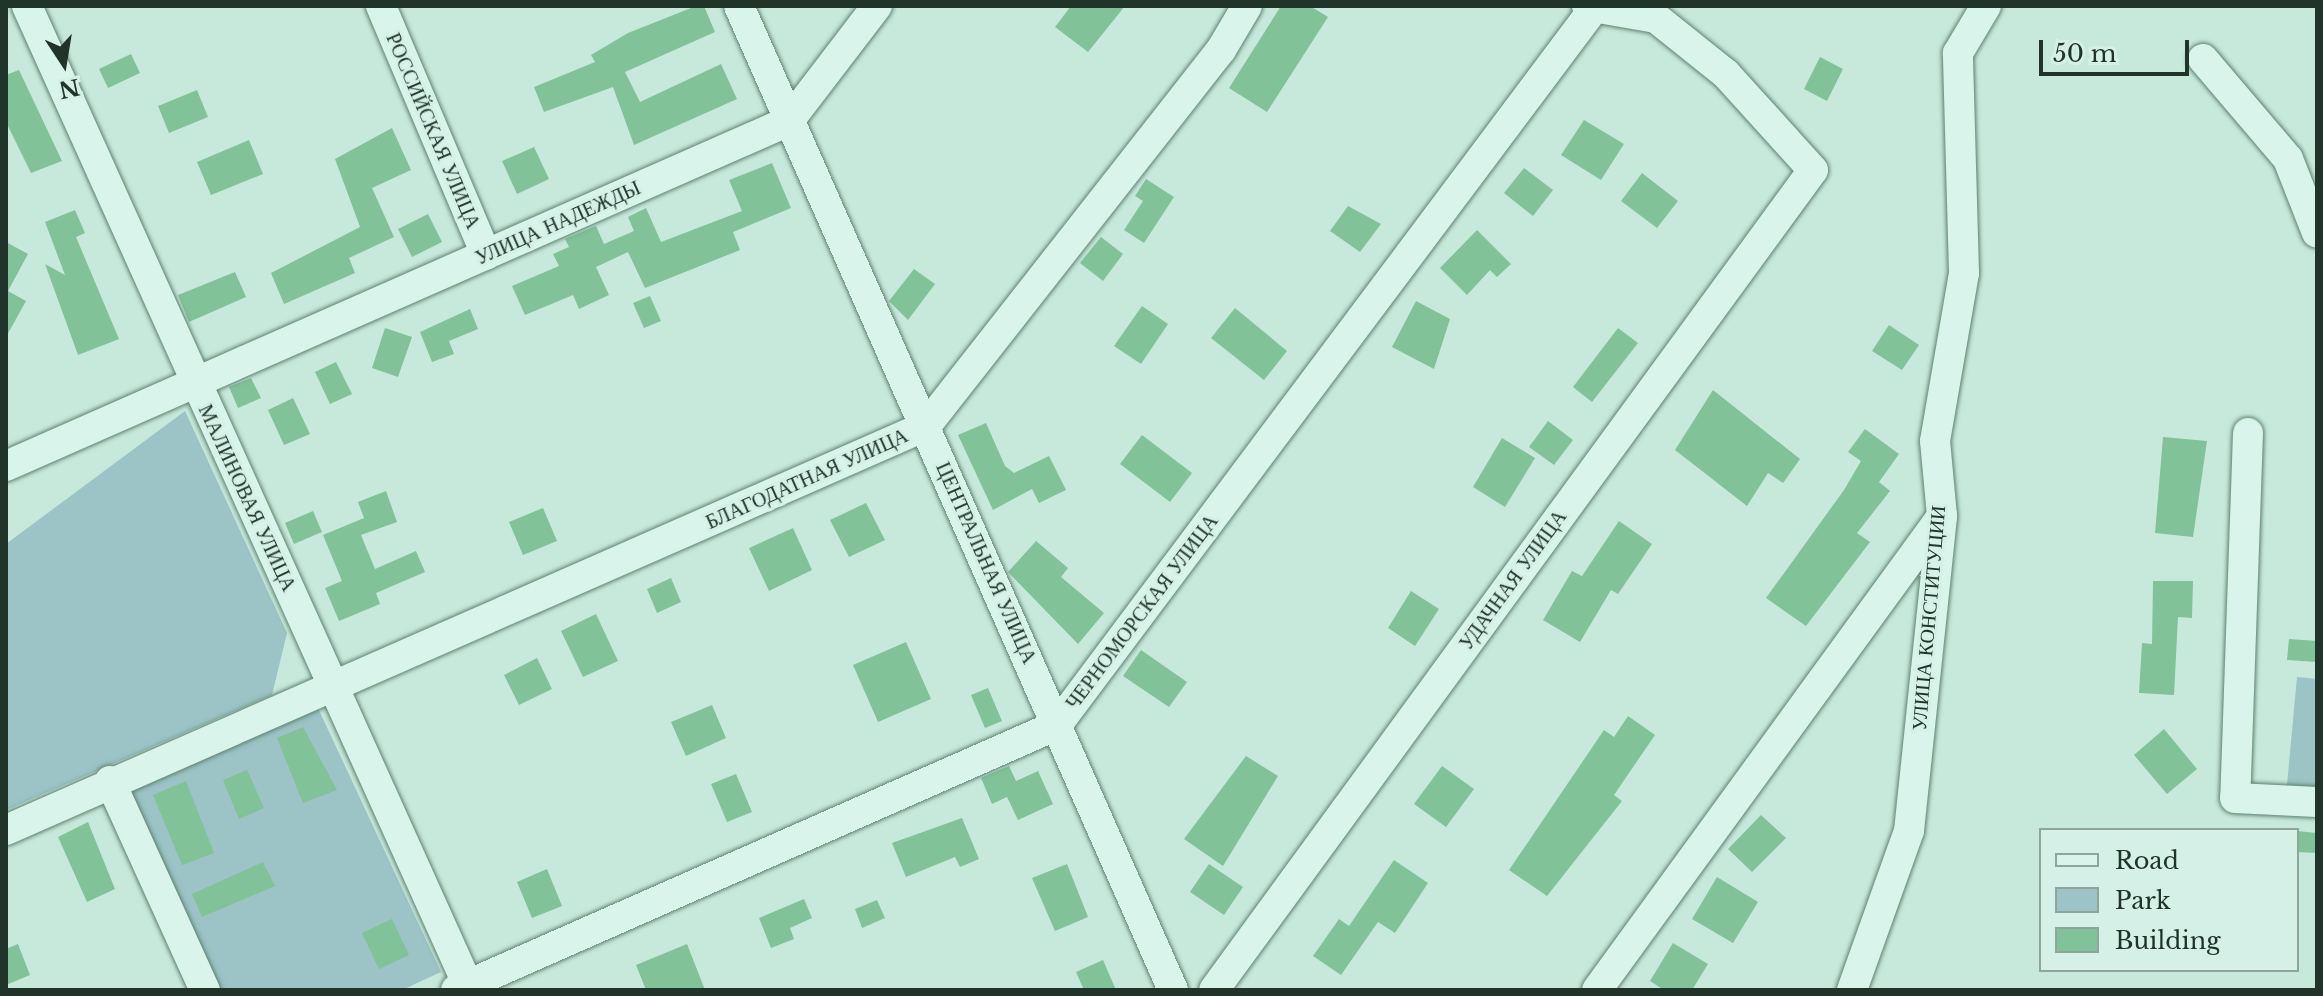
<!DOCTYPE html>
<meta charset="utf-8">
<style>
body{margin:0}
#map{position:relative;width:2323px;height:996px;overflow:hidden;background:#c7e9dc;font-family:"Libre Baskerville",serif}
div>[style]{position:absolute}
.green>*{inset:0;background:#9cc3c5}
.building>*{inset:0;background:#81c298}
.roads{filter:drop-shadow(0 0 2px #5e826f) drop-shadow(0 0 2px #5e826f)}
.minor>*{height:30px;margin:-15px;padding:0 15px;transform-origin:15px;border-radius:15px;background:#d9f4eb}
span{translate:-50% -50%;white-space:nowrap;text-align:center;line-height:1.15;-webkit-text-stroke:6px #d5f1e7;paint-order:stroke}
.street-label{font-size:20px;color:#203429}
.frame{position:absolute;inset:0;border:8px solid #203429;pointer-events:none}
.legend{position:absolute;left:2039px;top:828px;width:260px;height:144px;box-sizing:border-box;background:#d5f1e7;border:2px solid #8da59b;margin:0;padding:10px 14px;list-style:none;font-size:24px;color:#203429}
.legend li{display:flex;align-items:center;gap:16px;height:40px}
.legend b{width:40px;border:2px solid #8da59b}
.north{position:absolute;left:24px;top:24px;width:80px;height:80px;-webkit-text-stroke:6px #d5f1e7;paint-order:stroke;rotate:168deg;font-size:22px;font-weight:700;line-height:32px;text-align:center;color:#203429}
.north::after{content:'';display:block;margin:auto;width:28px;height:36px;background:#203429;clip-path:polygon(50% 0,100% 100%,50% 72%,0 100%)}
.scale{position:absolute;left:2039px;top:40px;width:150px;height:36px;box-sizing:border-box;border:4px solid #203429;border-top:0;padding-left:10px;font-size:24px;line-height:28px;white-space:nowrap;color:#203429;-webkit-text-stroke:6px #d5f1e7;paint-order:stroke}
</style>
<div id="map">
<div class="green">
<div style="clip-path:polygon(185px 411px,287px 633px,272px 695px,6px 810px,6px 544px)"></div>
<div style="clip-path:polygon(2297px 677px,2317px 679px,2317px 787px,2287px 785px)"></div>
<div style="clip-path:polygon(311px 693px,441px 972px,402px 990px,217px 990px,118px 787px)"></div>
</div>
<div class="building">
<div style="clip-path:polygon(696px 6px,704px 6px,715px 32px,625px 72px,640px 102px,721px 64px,737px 99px,634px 145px,613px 87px,544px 112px,534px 87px,595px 62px,591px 55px,628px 33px)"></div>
<div style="clip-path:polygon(1071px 6px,1125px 6px,1088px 52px,1055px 27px)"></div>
<div style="clip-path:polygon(1281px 6px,1310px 6px,1328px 17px,1267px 112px,1229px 88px)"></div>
<div style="clip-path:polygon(131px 54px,140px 73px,108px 88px,99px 69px)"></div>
<div style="clip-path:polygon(1820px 57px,1843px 69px,1827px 101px,1804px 89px)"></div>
<div style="clip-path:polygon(19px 70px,62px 161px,31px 173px,6px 122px,6px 75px)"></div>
<div style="clip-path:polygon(197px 90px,208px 117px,169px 133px,158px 106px)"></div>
<div style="clip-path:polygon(1584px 120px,1624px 144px,1601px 180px,1561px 155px)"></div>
<div style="clip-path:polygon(392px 128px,411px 170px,372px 188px,394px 237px,349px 258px,355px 273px,284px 304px,271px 273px,360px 227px,335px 159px)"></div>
<div style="clip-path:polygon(249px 140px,263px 174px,211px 195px,197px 162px)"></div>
<div style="clip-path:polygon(534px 147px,549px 179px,517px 194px,502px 161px)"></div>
<div style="clip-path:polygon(772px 163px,791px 208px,733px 232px,740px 250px,645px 288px,628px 252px,596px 267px,609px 295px,579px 309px,573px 295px,525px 315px,512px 286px,559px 266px,553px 254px,569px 247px,565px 239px,596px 226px,604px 244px,634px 231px,628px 217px,646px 208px,661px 242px,742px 211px,729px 180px)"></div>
<div style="clip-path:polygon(1524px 168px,1553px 190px,1533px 216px,1504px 193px)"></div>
<div style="clip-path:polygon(1642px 173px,1678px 201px,1657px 228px,1621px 201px)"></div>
<div style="clip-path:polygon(1146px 179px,1174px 197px,1144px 243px,1124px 230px,1143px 201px,1135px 196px)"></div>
<div style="clip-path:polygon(1348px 206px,1381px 224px,1360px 252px,1330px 231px)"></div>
<div style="clip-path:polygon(75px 210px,85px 233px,76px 237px,119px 339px,78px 355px,45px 264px,65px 275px,45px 222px)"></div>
<div style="clip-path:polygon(428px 214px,442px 242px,412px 257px,398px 229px)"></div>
<div style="clip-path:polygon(1477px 230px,1511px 264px,1497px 277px,1490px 270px,1467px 295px,1440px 268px)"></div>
<div style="clip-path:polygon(1101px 237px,1123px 254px,1103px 281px,1080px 263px)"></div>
<div style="clip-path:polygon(6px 242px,28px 254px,8px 291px,26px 301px,6px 337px)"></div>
<div style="clip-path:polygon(914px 269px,935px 284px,908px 320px,889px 301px)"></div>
<div style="clip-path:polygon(235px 272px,246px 297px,189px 322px,178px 295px)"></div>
<div style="clip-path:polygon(650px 296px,661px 321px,644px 328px,633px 303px)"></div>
<div style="clip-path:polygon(1416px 301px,1450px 319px,1434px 369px,1392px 347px)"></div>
<div style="clip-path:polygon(1142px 306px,1168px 324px,1141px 364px,1114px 346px)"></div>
<div style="clip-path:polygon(1235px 308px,1287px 351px,1264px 380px,1211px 338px)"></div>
<div style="clip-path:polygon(470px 309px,478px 329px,449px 341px,454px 354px,432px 362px,420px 332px)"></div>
<div style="clip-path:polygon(1889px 325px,1919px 345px,1902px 370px,1872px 351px)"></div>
<div style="clip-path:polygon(385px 328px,412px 337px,398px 377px,372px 368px)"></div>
<div style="clip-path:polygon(1618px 328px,1638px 343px,1592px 402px,1573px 387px)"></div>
<div style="clip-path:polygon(336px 362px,352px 394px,330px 404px,315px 372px)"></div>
<div style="clip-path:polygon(251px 378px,261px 398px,238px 408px,229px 387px)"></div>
<div style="clip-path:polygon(1713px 390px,1800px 459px,1783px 483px,1768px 473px,1747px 506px,1675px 450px)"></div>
<div style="clip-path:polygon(293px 398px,310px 434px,284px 445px,268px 410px)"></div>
<div style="clip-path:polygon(1548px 421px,1573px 440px,1554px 465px,1529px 447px)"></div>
<div style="clip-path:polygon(986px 423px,1005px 466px,1014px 473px,1049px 456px,1066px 490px,1039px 503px,1032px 489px,993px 510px,958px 435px)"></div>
<div style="clip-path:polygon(1865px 429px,1899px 454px,1879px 482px,1890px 491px,1857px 533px,1870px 542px,1806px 626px,1766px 598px,1844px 490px,1861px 461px,1848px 452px)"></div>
<div style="clip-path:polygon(1142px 435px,1192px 473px,1170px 502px,1120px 464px)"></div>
<div style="clip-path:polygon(2163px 437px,2207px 441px,2193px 537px,2155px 533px)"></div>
<div style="clip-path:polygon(1502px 438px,1535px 458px,1505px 507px,1473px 487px)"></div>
<div style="clip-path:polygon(386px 491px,397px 522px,361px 535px,375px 569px,416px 551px,425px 572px,376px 593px,380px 604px,339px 621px,325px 588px,342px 581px,323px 535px,364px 518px,358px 502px)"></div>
<div style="clip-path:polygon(866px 503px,885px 540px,849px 557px,830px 520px)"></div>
<div style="clip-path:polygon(543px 508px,557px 541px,523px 555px,509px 522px)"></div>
<div style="clip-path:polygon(313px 511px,322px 532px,294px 544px,285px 523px)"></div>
<div style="clip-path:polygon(1619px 521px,1652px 544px,1618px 594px,1611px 590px,1580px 642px,1543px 620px,1572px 571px,1582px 576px)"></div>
<div style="clip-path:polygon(793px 528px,812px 570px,769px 591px,749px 548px)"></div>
<div style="clip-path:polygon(1036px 541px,1068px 568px,1061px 577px,1104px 613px,1078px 644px,1008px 572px)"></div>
<div style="clip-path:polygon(671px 578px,681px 602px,657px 613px,647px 589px)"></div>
<div style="clip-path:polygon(2153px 581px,2193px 581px,2192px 618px,2178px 617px,2174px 695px,2139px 693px,2142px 643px,2152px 644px)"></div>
<div style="clip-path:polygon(1411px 591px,1439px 609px,1415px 646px,1388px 628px)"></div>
<div style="clip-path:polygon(596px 614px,618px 661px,583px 677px,561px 631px)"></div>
<div style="clip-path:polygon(2289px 639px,2317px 641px,2317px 662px,2287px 660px)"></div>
<div style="clip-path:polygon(906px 642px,931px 699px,878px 722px,853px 665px)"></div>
<div style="clip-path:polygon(1141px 650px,1187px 682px,1169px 707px,1123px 676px)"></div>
<div style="clip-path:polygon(537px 658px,552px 689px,519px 705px,504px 675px)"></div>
<div style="clip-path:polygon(988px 688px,1002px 721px,985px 728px,971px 695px)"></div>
<div style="clip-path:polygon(712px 705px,726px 738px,686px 756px,671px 722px)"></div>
<div style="clip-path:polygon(1628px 716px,1655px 735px,1614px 795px,1622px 801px,1547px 896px,1509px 870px,1604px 730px,1614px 737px)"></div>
<div style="clip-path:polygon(303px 727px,337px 790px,303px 803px,277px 738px)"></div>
<div style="clip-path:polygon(2164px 729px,2197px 769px,2167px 794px,2134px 755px)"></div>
<div style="clip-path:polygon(1246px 756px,1278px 776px,1223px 866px,1184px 839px)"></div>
<div style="clip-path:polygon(1009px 766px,1016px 781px,1038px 771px,1053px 804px,1018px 820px,1007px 797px,992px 804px,981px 778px)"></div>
<div style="clip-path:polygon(1442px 766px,1474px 789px,1446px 827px,1414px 804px)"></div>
<div style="clip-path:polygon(247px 770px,264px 808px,239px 819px,223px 780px)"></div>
<div style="clip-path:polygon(736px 774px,752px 812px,727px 822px,711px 784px)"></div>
<div style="clip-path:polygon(186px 781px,214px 853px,182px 865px,153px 795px)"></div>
<div style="clip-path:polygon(1761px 815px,1786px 838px,1752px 872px,1728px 849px)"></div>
<div style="clip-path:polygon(962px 818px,979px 859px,960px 867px,955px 857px,906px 877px,892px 843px)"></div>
<div style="clip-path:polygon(88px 822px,115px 889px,87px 902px,58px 837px)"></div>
<div style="clip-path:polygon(2297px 831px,2317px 833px,2317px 853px,2297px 852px)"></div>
<div style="clip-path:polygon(1394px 860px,1428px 883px,1395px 933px,1378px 922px,1341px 975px,1313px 956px,1339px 919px,1349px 926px)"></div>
<div style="clip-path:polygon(263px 862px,275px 886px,202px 917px,192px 894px)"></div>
<div style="clip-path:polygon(1067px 864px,1088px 917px,1055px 931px,1032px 878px)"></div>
<div style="clip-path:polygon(1209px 864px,1243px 887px,1224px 915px,1190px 892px)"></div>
<div style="clip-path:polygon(547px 869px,562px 906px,532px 918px,517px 882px)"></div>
<div style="clip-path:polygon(1717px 877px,1758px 902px,1733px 943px,1692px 919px)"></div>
<div style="clip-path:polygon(804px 899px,812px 918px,790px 928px,794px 939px,771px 948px,759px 918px)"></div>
<div style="clip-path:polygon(877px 900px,885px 918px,862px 928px,855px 909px)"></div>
<div style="clip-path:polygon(392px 919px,409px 955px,379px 969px,362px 933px)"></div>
<div style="clip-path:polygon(1673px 943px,1708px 964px,1692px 990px,1664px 990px,1650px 981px)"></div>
<div style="clip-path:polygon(18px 944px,30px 975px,6px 985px,6px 949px)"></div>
<div style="clip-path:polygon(687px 944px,705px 990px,646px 990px,636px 965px)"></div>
<div style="clip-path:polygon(1103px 960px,1116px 990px,1084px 990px,1076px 972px)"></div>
</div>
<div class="roads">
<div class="minor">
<div style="left:27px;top:6px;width:1079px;rotate:65.76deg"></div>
<div style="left:381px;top:6px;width:270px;rotate:67.1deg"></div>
<div style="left:739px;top:6px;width:1075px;rotate:66.2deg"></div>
<div style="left:2203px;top:59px;width:131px;rotate:49.6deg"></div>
<div style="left:2288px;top:159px;width:79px;rotate:68.6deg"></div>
<div style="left:2248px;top:433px;width:365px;rotate:92deg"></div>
<div style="left:2235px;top:798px;width:82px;rotate:2.8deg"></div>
<div style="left:6px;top:466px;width:856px;rotate:-23.78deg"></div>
<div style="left:789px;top:121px;width:145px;rotate:-52.6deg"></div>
<div style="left:110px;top:781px;width:230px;rotate:65.6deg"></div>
<div style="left:6px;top:830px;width:1005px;rotate:-23.71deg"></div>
<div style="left:926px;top:426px;width:478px;rotate:-51.9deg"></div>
<div style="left:1221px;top:50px;width:51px;rotate:-59.4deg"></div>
<div style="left:456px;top:990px;width:657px;rotate:-23.79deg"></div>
<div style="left:1057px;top:725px;width:892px;rotate:-53.16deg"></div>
<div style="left:1214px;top:990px;width:1015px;rotate:-53.85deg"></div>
<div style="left:1813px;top:170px;width:130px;rotate:-132.2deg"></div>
<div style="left:1726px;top:74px;width:90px;rotate:-141.3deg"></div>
<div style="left:1656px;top:18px;width:70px;rotate:-170.1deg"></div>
<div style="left:1597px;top:990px;width:586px;rotate:-53.95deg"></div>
<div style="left:1852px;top:990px;width:169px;rotate:-70.3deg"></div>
<div style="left:1909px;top:831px;width:317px;rotate:-84deg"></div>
<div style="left:1942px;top:516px;width:75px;rotate:-95.3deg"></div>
<div style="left:1935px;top:441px;width:170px;rotate:-80.2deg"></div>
<div style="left:1964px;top:273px;width:220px;rotate:-91.6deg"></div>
<div style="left:1958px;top:53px;width:55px;rotate:-59.2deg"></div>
</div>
</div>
<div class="street-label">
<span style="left:433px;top:131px;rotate:67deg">РОССИЙСКАЯ УЛИЦА</span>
<span style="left:558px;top:223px;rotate:-24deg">УЛИЦА НАДЕЖДЫ</span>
<span style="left:807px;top:479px;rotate:-24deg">БЛАГОДАТНАЯ УЛИЦА</span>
<span style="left:247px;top:498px;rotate:65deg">МАЛИНОВАЯ УЛИЦА</span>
<span style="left:986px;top:563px;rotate:66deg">ЦЕНТРАЛЬНАЯ УЛИЦА</span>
<span style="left:1513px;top:580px;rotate:-54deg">УДАЧНАЯ УЛИЦА</span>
<span style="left:1142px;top:612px;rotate:-53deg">ЧЕРНОМОРСКАЯ УЛИЦА</span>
<span style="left:1929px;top:618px;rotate:-85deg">УЛИЦА КОНСТИТУЦИИ</span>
</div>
<div class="frame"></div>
<ul class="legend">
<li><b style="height:10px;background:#d9f4eb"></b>Road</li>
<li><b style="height:22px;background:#9cc3c5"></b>Park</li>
<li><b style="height:22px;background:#81c298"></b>Building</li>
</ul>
<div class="north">N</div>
<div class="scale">50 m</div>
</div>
